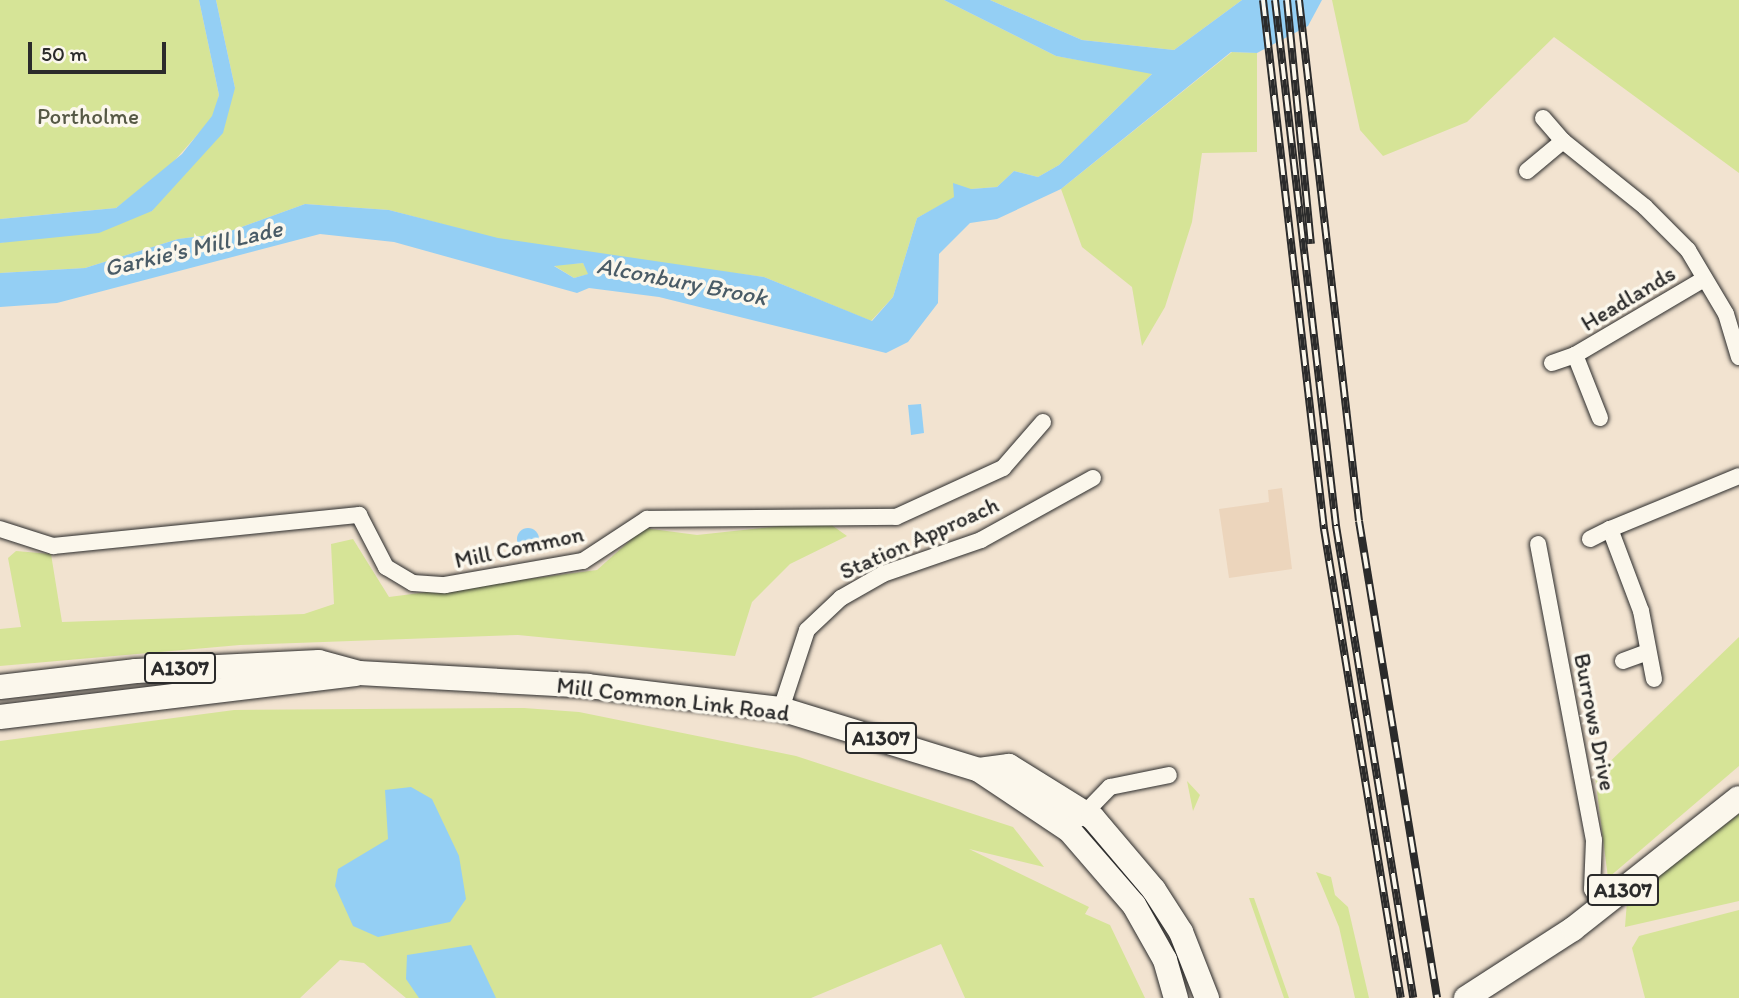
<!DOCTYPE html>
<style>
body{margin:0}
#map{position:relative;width:1739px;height:998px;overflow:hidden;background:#f2e3d0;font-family:Itim,sans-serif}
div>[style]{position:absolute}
.built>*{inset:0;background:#ecd5bc}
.green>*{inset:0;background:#d6e497}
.water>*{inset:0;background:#94cff4}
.round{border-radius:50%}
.roads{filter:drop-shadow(0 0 2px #2b2b2b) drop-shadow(0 0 2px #2b2b2b)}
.street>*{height:16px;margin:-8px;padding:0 8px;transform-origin:8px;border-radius:8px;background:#fbf7ec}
.primary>*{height:24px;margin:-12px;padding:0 12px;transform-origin:12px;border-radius:12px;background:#fbf7ec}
.rail>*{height:8px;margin-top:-4px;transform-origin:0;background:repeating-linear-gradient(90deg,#fbf7ec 0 16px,#2b2b2b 0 32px);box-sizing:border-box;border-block:2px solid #2b2b2b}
span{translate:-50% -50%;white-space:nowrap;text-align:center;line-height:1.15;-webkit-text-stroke:7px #fbf7ec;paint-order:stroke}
.shield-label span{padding:2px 5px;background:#fbf7ec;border:2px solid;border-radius:5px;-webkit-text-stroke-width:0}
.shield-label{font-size:21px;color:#2b2b2b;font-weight:700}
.park-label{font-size:23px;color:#565946}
.street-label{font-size:23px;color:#2b2b2b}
.water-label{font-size:24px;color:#4a5c67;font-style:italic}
.scale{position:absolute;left:28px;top:42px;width:138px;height:32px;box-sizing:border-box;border:4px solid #2b2b2b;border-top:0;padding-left:9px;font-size:21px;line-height:24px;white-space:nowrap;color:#2b2b2b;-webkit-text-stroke:5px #fbf7ec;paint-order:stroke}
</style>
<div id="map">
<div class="built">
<div style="clip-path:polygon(1282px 488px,1292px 569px,1229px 578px,1219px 509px,1269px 502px,1268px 490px)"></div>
</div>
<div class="green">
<div style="clip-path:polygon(0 0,199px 0,219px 95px,214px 116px,167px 169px,116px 208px,0 219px)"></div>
<div style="clip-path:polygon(216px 0,944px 0,1056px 56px,1153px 73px,1059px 165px,1038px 177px,1014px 171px,997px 187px,971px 189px,917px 218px,893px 297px,871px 321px,764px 277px,524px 246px,389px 210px,305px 204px,225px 233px,178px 239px,85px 268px,0 273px,0 243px,152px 211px,235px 88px)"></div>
<div style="clip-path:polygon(990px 0,1242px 0,1174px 50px,1082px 40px)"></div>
<div style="clip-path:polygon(1332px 0,1739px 0,1739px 173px,1554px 37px,1467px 122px,1383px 156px,1360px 130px)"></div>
<div style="clip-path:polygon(1232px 52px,1257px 53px,1257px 152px,1202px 153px,1192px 222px,1165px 307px,1142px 346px,1132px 287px,1082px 247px,1061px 189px)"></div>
<div style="clip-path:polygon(583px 263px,589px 274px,574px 278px,553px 265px)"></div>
<div style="clip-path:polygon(826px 521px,847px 536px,790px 564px,752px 602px,735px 656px,518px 635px,240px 645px,0 666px,0 629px,21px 627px,8px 558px,16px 551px,51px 554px,62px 622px,304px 614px,334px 604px,331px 544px,353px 539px,389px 597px,597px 570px,644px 528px,697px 535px)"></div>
<div style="clip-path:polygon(1739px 637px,1739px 766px,1608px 878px,1595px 776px)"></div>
<div style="clip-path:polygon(524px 708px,579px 712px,796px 756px,1013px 827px,1044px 867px,969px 849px,1089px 907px,1085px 914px,1110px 925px,1145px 998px,965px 998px,941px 944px,811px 998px,406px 998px,364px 963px,340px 960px,300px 998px,0 998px,0 741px,234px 710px)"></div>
<div style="clip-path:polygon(1187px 781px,1200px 795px,1193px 811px)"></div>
<div style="clip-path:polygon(1739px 814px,1739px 901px,1625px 927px,1627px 901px)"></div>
<div style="clip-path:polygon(1316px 872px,1331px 877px,1335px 895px,1348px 907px,1369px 998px,1355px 998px,1339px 927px)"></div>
<div style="clip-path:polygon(1249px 898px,1254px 898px,1289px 998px,1284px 998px)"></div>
<div style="clip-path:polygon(1739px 910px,1739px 998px,1645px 998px,1632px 948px,1639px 936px)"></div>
</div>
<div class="water">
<div style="clip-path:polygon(199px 0,216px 0,235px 88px,223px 133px,152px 211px,99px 233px,0 243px,0 219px,116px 208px,182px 154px,212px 116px,219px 95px)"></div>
<div style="clip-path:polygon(evenodd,944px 0,990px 0,1082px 40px,1174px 50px,1242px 0,1322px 0,1308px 26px,1257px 53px,1231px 52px,1061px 189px,997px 219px,970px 223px,939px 254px,938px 303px,908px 342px,886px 353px,659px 297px,589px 288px,577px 293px,394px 242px,320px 234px,57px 303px,0 307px,0 273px,85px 268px,178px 239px,225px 233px,305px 204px,389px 210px,498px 238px,764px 277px,872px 321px,893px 297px,917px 218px,954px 197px,953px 183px,971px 189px,997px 187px,1014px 171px,1038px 177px,1059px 165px,1152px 74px,1056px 56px,944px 0,583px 263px,588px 274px,574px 278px,554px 266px,583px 263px)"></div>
<div style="clip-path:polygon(921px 404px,924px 433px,911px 435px,908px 405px)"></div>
<div class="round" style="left:517px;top:528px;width:22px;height:22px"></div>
<div style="clip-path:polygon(411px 787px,432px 799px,459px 856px,466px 899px,450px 922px,378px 937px,353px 926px,335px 886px,338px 869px,388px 839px,385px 790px)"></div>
<div style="clip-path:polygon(471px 945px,496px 998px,419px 998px,406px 979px,407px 955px)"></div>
</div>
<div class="roads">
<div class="street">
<div style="left:1543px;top:118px;width:30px;rotate:49deg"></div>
<div style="left:1527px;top:171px;width:47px;rotate:-39.8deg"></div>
<div style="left:1563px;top:141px;width:105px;rotate:38.8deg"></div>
<div style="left:1645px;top:207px;width:61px;rotate:45deg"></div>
<div style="left:1688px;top:250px;width:74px;rotate:59.3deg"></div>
<div style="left:1726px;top:314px;width:45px;rotate:73.2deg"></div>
<div style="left:1552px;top:363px;width:24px;rotate:-19deg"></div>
<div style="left:1600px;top:418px;width:68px;rotate:-111.6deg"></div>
<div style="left:1575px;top:355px;width:150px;rotate:-30.5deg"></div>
<div style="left:0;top:529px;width:56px;rotate:17.8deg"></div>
<div style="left:53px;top:546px;width:308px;rotate:-5.8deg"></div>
<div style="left:359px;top:515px;width:59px;rotate:62.6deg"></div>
<div style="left:386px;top:567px;width:31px;rotate:31deg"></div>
<div style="left:413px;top:583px;width:32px;rotate:4deg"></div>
<div style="left:445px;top:585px;width:140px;rotate:-9.9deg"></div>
<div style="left:583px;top:561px;width:77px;rotate:-33.3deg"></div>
<div style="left:647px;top:519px;width:249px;rotate:-0.5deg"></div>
<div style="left:896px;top:517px;width:118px;rotate:-24.6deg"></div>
<div style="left:1003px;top:468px;width:61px;rotate:-49deg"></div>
<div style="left:1590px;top:539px;width:22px;rotate:-27deg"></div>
<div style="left:1538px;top:544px;width:301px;rotate:79.3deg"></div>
<div style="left:1594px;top:840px;width:49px;rotate:92.3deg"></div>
<div style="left:1592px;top:889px;width:21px;rotate:61deg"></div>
<div style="left:1623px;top:661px;width:23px;rotate:-20deg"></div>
<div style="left:1654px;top:679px;width:69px;rotate:-100.8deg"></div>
<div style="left:1641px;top:611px;width:88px;rotate:-110.7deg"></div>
<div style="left:1610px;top:529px;width:139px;rotate:-22.3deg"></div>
<div style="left:781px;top:709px;width:83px;rotate:-71.8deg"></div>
<div style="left:807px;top:630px;width:47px;rotate:-43.3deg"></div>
<div style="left:841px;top:598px;width:48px;rotate:-29.7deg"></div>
<div style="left:883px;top:574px;width:104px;rotate:-19.1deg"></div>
<div style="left:981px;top:540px;width:128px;rotate:-29deg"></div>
<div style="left:1079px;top:819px;width:45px;rotate:-45.9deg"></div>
<div style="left:1110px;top:787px;width:60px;rotate:-11.5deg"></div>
</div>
<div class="primary">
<div style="left:0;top:687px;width:137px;rotate:-6.7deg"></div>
<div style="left:136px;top:671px;width:183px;rotate:-2.8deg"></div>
<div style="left:319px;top:662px;width:41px;rotate:15.4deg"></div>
<div style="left:359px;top:673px;width:229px;rotate:3.2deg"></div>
<div style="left:588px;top:686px;width:194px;rotate:6.8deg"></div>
<div style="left:781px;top:709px;width:207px;rotate:17.1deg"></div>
<div style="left:979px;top:770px;width:108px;rotate:33.7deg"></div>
<div style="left:1069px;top:830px;width:99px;rotate:49.1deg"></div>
<div style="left:1134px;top:905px;width:63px;rotate:60.6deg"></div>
<div style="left:1165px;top:960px;width:40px;rotate:74deg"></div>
<div style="left:0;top:717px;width:358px;rotate:-6.9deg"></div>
<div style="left:979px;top:770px;width:30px;rotate:-8deg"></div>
<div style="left:1009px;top:766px;width:99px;rotate:31.8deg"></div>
<div style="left:1093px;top:818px;width:94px;rotate:49.7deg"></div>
<div style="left:1154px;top:890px;width:50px;rotate:57.3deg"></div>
<div style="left:1181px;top:932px;width:71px;rotate:68.5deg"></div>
<div style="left:1466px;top:998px;width:127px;rotate:-32.8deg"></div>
<div style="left:1573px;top:929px;width:211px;rotate:-38.3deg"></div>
</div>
</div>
<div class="rail">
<div style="left:1263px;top:0;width:533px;rotate:83.42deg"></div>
<div style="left:1324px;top:529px;width:475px;rotate:80.7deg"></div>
<div style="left:1275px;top:0;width:530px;rotate:83.38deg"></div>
<div style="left:1336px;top:526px;width:478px;rotate:80.7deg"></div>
<div style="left:1287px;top:0;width:245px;rotate:84.4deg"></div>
<div style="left:1299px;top:0;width:524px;rotate:83.43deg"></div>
<div style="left:1359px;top:521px;width:483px;rotate:80.7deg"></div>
</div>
<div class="shield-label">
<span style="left:180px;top:668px">A1307</span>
<span style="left:881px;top:738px">A1307</span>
<span style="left:1623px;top:890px">A1307</span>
</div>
<div class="park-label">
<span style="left:88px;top:116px">Portholme</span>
</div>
<div class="street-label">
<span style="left:1628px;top:298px;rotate:-31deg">Headlands</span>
<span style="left:919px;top:538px;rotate:-24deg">Station Approach</span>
<span style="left:519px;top:547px;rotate:-12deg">Mill Common</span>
<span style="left:673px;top:699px;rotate:7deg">Mill Common Link Road</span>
<span style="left:1595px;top:722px;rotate:79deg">Burrows Drive</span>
</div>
<div class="water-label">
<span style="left:193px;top:248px;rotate:-13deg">Garkie's Mill Lade</span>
<span style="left:682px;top:281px;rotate:11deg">Alconbury Brook</span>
</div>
<div class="scale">50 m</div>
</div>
